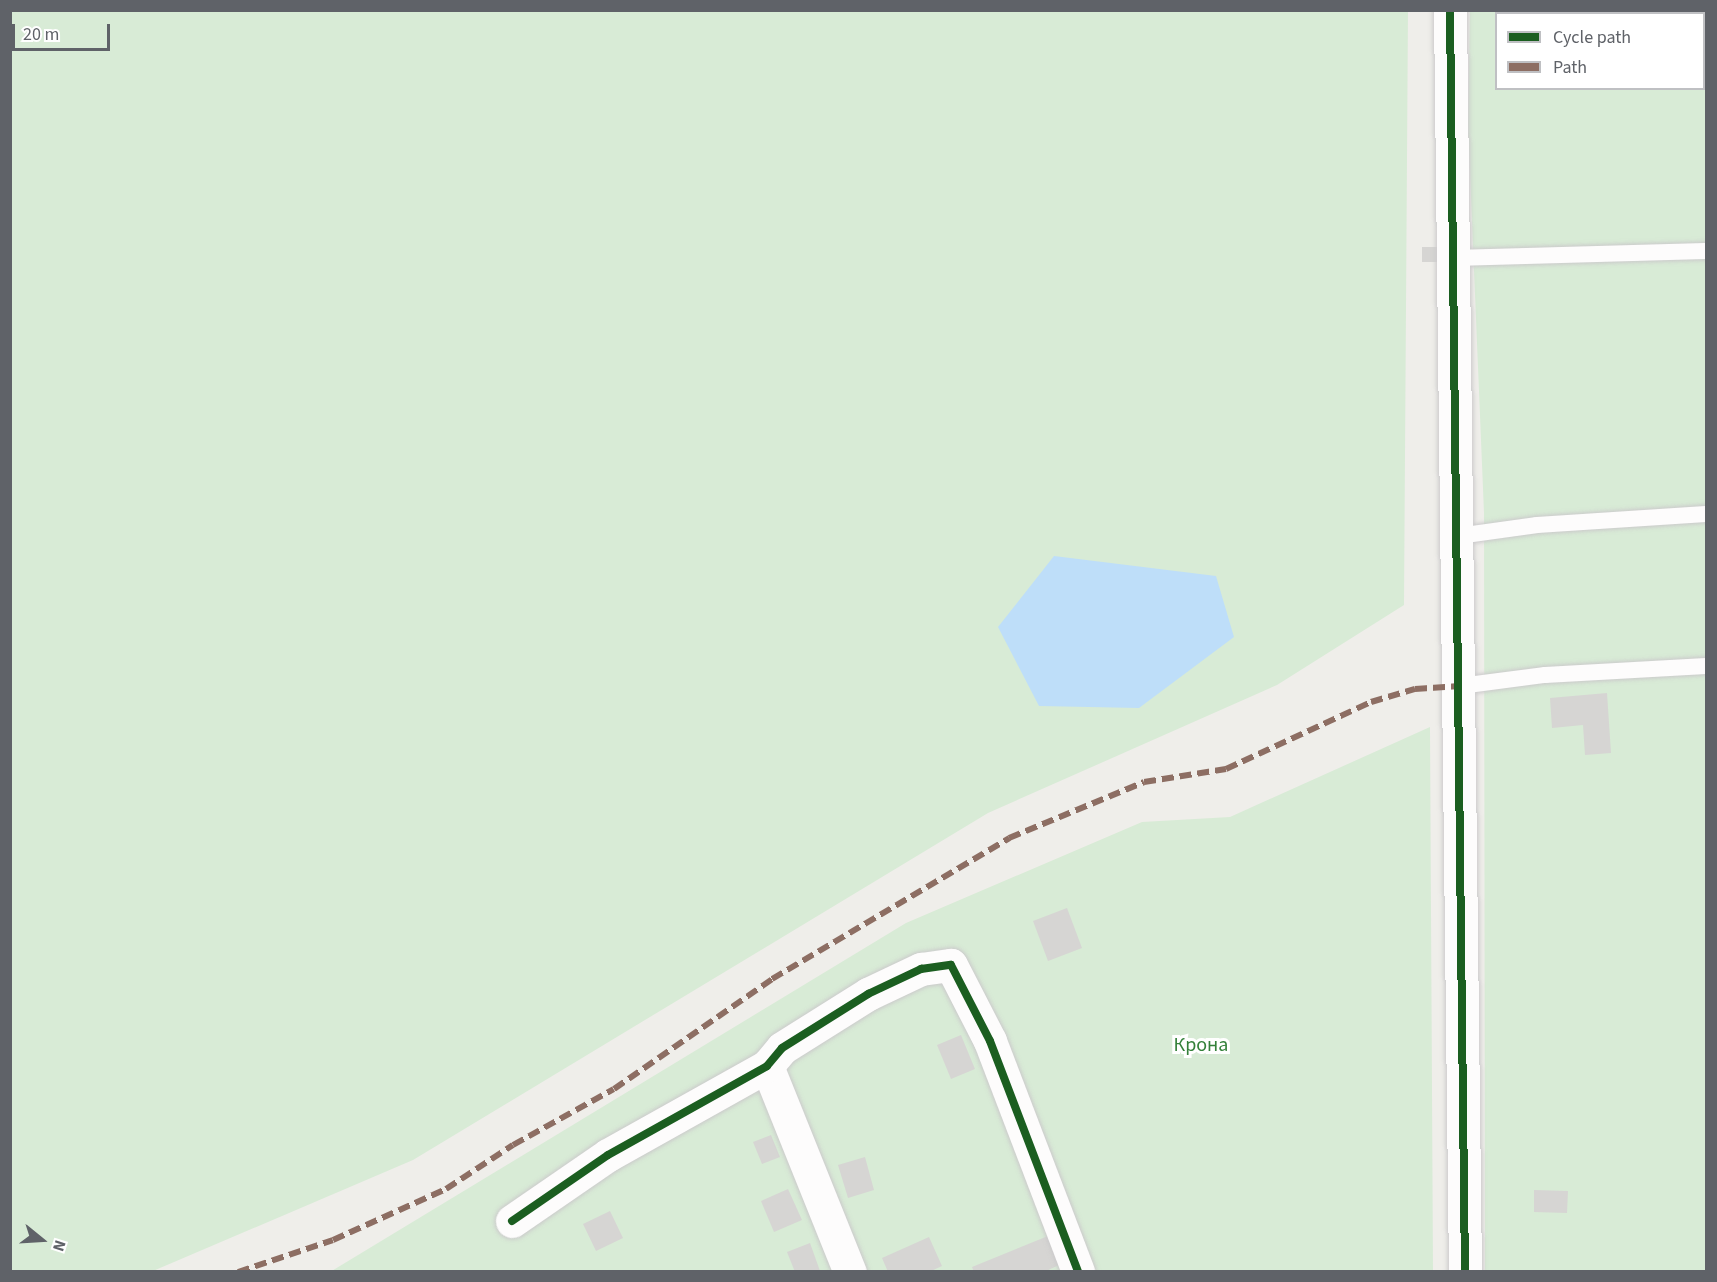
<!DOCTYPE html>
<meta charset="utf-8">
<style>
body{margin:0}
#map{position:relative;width:1717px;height:1282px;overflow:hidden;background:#efeeea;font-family:"Source Sans 3",sans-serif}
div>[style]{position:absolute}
.green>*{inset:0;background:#d8ebd6}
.water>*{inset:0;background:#bedef9}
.building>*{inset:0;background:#d6d5d3}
.roads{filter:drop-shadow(0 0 2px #cbcacb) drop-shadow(0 0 2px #cbcacb)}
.service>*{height:16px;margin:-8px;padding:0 8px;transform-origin:8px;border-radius:8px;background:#fdfcfc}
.minor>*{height:33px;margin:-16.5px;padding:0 16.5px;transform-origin:16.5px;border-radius:16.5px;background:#fdfcfc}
.tertiary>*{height:33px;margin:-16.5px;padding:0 16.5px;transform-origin:16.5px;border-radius:16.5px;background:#fdfcfc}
.quiet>*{height:6px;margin-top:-3px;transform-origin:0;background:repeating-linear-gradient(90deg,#8d6e63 0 12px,transparent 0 18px)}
.cycleway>*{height:8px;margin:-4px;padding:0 4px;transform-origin:4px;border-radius:4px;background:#1b5e20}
span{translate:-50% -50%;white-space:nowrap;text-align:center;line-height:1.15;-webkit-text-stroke:6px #fff;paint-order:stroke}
.park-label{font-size:20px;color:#34813a}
.frame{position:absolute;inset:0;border:12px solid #5f6268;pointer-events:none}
.legend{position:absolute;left:1495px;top:12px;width:210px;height:78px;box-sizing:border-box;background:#fff;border:2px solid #bfc0c3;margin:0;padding:8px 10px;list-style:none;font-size:18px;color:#5f6268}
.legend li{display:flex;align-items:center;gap:12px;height:30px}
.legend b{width:30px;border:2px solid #bfc0c3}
.north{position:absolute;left:12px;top:1210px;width:60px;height:60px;-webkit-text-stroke:4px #fff;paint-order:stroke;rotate:108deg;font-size:16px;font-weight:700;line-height:24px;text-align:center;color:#5f6268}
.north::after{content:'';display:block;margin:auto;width:21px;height:27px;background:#5f6268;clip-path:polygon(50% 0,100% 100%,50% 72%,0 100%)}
.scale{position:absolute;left:12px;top:24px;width:98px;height:27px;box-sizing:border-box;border:3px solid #5f6268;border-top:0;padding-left:8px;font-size:18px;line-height:21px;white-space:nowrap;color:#5f6268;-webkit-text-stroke:4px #fff;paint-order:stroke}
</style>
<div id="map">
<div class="green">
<div style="clip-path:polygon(10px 11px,1408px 11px,1404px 605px,1277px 685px,988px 813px,413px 1160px,153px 1271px,11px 1271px)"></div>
<div style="clip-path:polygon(evenodd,1470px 11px,1706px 11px,1706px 1271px,1485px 1271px,1484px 513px,1468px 124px,1470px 11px,1496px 14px,1704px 14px,1704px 88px,1496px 88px,1496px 14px)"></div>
<div style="clip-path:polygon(1430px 727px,1433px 1271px,330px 1272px,906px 923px,1142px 822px,1230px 817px)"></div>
</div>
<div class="water">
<div style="clip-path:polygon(1054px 556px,1216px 576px,1234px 637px,1139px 708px,1039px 706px,998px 627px)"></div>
</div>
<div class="building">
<div style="clip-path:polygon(1422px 247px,1437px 247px,1437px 262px,1422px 262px)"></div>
<div style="clip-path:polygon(1607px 693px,1611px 753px,1585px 755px,1583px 725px,1552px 728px,1550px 698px)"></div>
<div style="clip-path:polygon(1067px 908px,1082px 948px,1048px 961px,1033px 921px)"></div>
<div style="clip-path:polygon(961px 1035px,975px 1069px,951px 1079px,937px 1045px)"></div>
<div style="clip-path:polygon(771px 1135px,780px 1157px,762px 1164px,753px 1142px)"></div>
<div style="clip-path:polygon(865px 1157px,874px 1190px,848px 1198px,838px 1165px)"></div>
<div style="clip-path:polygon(788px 1189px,802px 1220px,774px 1232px,761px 1201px)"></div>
<div style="clip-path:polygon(1534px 1190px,1568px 1191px,1567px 1213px,1534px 1212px)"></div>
<div style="clip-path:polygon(610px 1211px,623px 1238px,596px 1251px,583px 1224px)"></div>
<div style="clip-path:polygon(1048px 1236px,1059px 1265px,1044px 1272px,974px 1272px,972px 1267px)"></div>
<div style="clip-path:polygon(929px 1237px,942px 1266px,929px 1272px,888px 1272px,882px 1258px)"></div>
<div style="clip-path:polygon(810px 1243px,820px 1271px,795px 1272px,787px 1252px)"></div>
</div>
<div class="roads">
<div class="service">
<div style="left:1453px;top:258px;width:253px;rotate:-1.6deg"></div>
<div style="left:1458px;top:536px;width:80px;rotate:-7.9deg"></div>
<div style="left:1537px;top:525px;width:169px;rotate:-3.7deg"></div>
<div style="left:1460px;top:686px;width:86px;rotate:-7.4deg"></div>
<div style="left:1545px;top:675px;width:161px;rotate:-3.2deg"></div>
</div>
<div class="minor">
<div style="left:767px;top:1066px;width:222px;rotate:68.1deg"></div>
<div style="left:512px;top:1221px;width:116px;rotate:-34.5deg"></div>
<div style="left:608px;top:1155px;width:182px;rotate:-29.2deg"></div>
<div style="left:767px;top:1066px;width:23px;rotate:-50deg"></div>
<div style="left:782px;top:1048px;width:102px;rotate:-32.1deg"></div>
<div style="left:868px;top:994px;width:59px;rotate:-25.3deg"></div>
<div style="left:921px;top:969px;width:30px;rotate:-8deg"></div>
<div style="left:951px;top:965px;width:85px;rotate:62.8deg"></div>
<div style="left:990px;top:1041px;width:247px;rotate:69.1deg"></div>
</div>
<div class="tertiary">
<div style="left:1450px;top:10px;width:1262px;rotate:89.32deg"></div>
</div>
</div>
<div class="quiet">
<div style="left:238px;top:1272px;width:100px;rotate:-18.6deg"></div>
<div style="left:333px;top:1240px;width:124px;rotate:-24.3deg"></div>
<div style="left:446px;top:1189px;width:80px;rotate:-33.3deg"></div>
<div style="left:513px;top:1145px;width:115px;rotate:-29deg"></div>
<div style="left:614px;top:1089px;width:193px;rotate:-34.8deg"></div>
<div style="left:772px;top:979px;width:276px;rotate:-30.7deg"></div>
<div style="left:1009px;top:838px;width:146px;rotate:-22.5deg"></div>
<div style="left:1144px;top:782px;width:83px;rotate:-9deg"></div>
<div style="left:1226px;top:769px;width:160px;rotate:-24.8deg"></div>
<div style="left:1371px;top:702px;width:46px;rotate:-16.5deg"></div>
<div style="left:1415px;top:689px;width:45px;rotate:-3.8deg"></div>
</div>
<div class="cycleway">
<div style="left:1450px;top:10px;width:1262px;rotate:89.32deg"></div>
<div style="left:512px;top:1221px;width:116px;rotate:-34.5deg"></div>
<div style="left:608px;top:1155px;width:182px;rotate:-29.2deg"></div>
<div style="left:767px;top:1066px;width:23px;rotate:-50deg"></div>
<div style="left:782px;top:1048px;width:102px;rotate:-32.1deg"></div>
<div style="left:868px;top:994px;width:59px;rotate:-25.3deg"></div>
<div style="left:921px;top:969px;width:30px;rotate:-8deg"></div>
<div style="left:951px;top:965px;width:85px;rotate:62.8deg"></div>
<div style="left:990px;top:1041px;width:247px;rotate:69.1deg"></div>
</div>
<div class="park-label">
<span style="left:1201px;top:1045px">Крона</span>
</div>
<div class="frame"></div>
<ul class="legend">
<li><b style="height:8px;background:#1b5e20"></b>Cycle path</li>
<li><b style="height:8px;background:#8d6e63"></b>Path</li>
</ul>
<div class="north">N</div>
<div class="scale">20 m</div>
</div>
